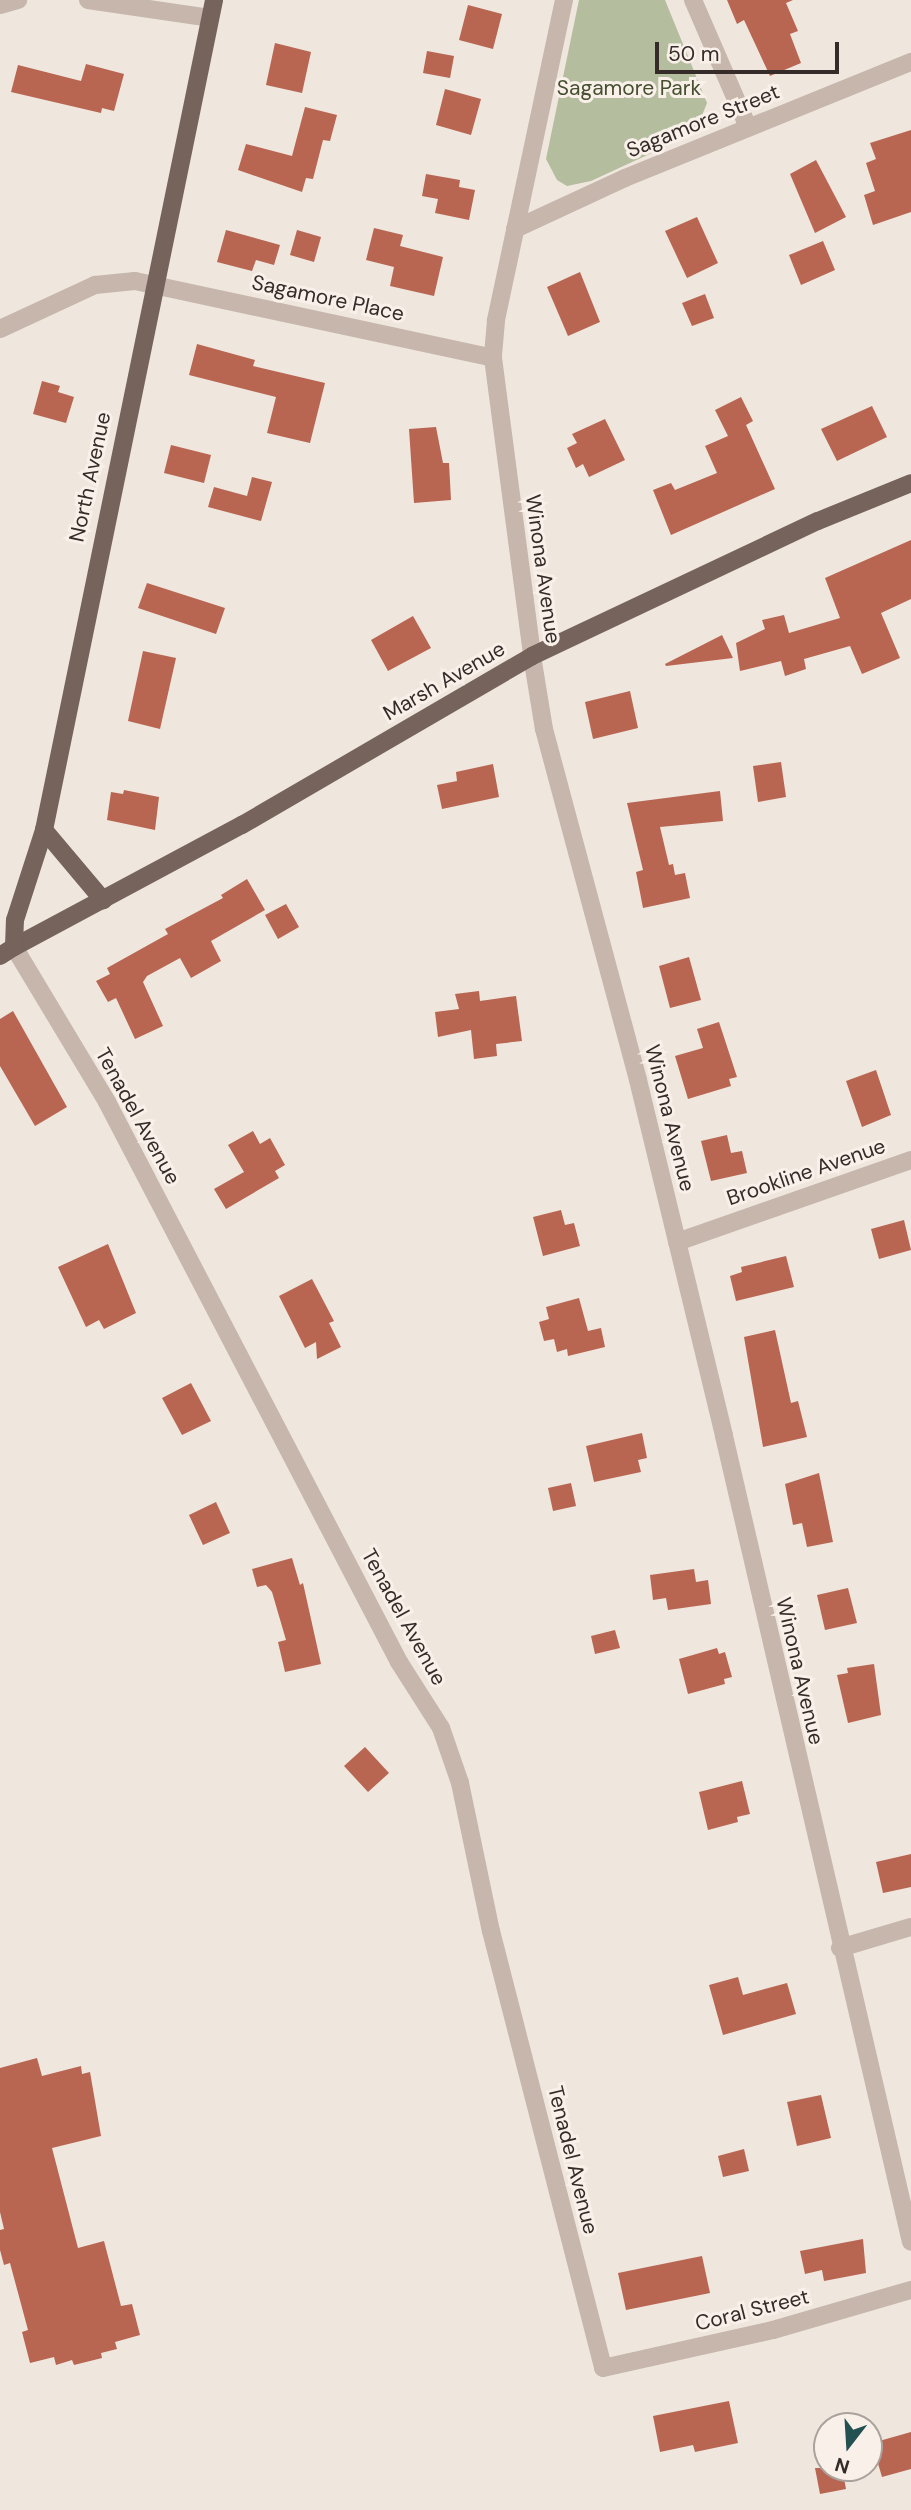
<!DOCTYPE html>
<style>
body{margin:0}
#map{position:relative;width:911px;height:2510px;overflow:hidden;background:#efe6dd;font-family:"DM Sans",sans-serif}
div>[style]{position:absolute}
.green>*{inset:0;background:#b5bd9f}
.building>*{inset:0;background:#b86552}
.minor>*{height:18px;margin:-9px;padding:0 9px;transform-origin:9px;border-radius:9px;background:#c6b6ab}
.major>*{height:18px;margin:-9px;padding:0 9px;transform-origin:9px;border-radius:9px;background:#75635c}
span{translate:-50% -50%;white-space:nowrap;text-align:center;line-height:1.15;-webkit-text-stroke:6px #f8f0e9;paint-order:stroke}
.park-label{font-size:21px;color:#465030}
.street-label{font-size:21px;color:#352c29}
.north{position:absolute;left:813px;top:2412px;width:70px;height:70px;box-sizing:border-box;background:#f8f0e9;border:2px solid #aaa29c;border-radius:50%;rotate:197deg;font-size:19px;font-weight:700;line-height:28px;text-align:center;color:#352c29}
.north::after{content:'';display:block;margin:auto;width:24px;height:32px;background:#235152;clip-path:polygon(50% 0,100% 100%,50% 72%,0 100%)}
.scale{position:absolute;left:655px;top:42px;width:184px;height:32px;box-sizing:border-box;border:4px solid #352c29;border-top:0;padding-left:9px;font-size:21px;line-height:24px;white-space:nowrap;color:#352c29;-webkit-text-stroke:5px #f8f0e9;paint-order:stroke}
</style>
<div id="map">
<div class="green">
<div style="clip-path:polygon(579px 0,665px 0,707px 103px,695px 133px,591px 181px,567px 186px,557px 180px,546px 159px)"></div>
</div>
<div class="building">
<div style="clip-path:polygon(727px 0,793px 0,786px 3px,798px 31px,790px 34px,801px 63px,770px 76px,744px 20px,737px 24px)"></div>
<div style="clip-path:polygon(468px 5px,502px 14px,493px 49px,459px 40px)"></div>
<div style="clip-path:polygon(275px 43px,311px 52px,302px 93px,266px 85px)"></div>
<div style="clip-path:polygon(427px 51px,454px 56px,450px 78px,423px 73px)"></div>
<div style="clip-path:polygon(86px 64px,124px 74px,114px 111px,102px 108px,101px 113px,11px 92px,18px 65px,81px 81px)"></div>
<div style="clip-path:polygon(445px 89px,481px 99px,471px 135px,436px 125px)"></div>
<div style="clip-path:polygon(305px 107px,337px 115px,330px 141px,323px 140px,313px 179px,306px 178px,302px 192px,238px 170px,246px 144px,292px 156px)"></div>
<div style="clip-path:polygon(911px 130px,911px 212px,873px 225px,864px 195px,875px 191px,866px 163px,876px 159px,870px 143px)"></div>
<div style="clip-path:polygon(816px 160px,846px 217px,815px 233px,790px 174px)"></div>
<div style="clip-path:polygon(426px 174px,460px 180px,459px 187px,475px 190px,469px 220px,435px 213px,438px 199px,422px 196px)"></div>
<div style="clip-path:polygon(697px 217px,718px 263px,687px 278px,665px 231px)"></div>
<div style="clip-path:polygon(374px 228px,403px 235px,400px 246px,443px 257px,434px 296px,390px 286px,394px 267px,366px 260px)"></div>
<div style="clip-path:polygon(226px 230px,280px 245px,274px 265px,256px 260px,252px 271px,217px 262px)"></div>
<div style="clip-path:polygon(297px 230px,321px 237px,314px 262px,290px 255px)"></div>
<div style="clip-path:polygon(823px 241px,835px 270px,801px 285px,789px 255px)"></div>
<div style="clip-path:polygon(580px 272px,600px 322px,568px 336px,547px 287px)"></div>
<div style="clip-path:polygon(705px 294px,714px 318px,692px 326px,682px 303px)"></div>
<div style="clip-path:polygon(197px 344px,255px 360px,253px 366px,325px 383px,310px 443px,267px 433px,276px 397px,189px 375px)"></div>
<div style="clip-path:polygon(42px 381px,60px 386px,58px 392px,74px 397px,66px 423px,33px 414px)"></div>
<div style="clip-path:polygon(741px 397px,753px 421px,746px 425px,775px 489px,671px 535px,653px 490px,671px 483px,675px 490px,717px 473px,705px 446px,728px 436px,715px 410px)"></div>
<div style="clip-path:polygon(872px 406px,887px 437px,837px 461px,821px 429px)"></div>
<div style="clip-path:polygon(605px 419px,625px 460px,589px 477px,583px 464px,576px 468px,567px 448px,577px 443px,572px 434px)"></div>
<div style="clip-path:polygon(436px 427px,443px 463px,449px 463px,451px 500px,414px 503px,409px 429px)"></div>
<div style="clip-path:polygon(171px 445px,211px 455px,204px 483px,164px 473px)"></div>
<div style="clip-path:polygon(252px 477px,272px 482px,261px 521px,208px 507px,214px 487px,247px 496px)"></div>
<div style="clip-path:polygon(911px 540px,911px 599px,881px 613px,900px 658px,862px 674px,850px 646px,804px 659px,806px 669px,785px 676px,781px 661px,740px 671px,736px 643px,765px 629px,762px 620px,784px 615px,789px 633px,840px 618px,825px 578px)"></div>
<div style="clip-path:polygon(147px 583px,225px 608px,216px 634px,138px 608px)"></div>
<div style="clip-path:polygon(413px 616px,431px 648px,388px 671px,371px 640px)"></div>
<div style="clip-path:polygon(722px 635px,733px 658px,666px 666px,665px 664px)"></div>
<div style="clip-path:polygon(143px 651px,176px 658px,160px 729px,128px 721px)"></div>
<div style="clip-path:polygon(630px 691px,638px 728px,593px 739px,585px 702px)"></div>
<div style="clip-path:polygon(781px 762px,786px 797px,758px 802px,753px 766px)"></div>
<div style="clip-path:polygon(493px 764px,499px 797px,442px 809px,437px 785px,457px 781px,456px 772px)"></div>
<div style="clip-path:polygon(124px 790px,159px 797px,155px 830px,107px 820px,111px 792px,123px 794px)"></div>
<div style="clip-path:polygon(720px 791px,723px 821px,660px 827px,669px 865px,673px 864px,675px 875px,685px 873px,690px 898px,643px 908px,636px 872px,643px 870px,627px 803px)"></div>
<div style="clip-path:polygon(247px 879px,265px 910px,211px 941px,221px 961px,191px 978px,180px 958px,147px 976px,143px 982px,163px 1026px,135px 1039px,116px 998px,108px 1002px,96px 981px,110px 974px,107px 968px,168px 934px,165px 929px,223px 898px,221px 895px)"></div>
<div style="clip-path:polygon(286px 904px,299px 927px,278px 939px,265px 915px)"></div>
<div style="clip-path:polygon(689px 957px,701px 1000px,670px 1008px,659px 966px)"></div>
<div style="clip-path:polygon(479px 991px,480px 1001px,516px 996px,522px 1041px,496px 1044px,497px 1056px,474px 1059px,471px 1030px,438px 1037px,435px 1012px,459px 1009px,455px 994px)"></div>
<div style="clip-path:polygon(13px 1011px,67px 1107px,35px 1126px,0 1066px,0 1019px)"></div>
<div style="clip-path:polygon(719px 1022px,737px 1077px,729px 1079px,731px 1086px,688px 1099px,675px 1056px,703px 1048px,697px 1029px)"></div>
<div style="clip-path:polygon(876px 1070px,891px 1115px,862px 1127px,846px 1081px)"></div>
<div style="clip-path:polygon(253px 1131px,260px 1144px,270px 1138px,285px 1165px,275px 1171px,279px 1178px,226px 1209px,214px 1189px,244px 1172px,228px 1145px)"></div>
<div style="clip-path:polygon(727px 1135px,731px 1153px,742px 1151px,747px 1173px,711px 1181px,701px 1141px)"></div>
<div style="clip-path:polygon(561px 1210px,565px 1225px,574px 1223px,580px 1246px,543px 1256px,533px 1217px)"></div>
<div style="clip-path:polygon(904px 1220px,911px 1250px,879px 1259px,871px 1229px)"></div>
<div style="clip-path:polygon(108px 1244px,136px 1313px,104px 1329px,99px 1320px,86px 1327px,58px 1267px)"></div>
<div style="clip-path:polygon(786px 1256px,794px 1287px,736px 1301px,730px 1276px,742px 1272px,741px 1267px)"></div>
<div style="clip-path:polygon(312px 1279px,334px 1321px,329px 1323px,341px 1347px,317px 1359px,316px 1342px,305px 1348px,279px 1296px)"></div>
<div style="clip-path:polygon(579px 1298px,588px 1331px,601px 1328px,605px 1347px,568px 1356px,567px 1349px,557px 1352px,554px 1339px,544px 1341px,539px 1322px,549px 1319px,546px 1307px)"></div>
<div style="clip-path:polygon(775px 1330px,791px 1403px,798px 1401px,807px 1437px,763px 1447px,744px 1337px)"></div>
<div style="clip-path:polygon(191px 1383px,211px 1421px,182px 1435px,162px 1398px)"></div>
<div style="clip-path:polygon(642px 1433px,647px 1458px,638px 1460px,641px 1472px,594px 1482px,586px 1446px)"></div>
<div style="clip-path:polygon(819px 1473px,833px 1542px,807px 1547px,802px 1523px,793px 1525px,785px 1484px)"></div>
<div style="clip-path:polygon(571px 1483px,576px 1506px,553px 1511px,548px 1488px)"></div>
<div style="clip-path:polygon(216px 1502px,230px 1533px,203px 1545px,189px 1515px)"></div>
<div style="clip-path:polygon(292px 1558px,300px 1585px,303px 1583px,321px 1664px,285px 1672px,278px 1642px,286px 1640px,272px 1592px,266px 1585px,257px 1587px,252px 1569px)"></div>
<div style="clip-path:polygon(694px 1569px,696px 1582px,708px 1580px,711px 1604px,668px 1610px,666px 1598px,653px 1600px,650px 1575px)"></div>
<div style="clip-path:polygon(848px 1588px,857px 1623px,825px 1630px,817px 1595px)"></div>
<div style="clip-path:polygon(615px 1630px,620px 1648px,595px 1654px,591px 1636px)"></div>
<div style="clip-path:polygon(717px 1648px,719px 1654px,725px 1652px,732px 1677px,724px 1679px,725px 1684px,688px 1694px,679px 1659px)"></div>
<div style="clip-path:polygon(874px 1664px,881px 1715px,848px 1723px,837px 1675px,848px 1673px,847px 1668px)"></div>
<div style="clip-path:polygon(365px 1747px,389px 1773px,368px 1792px,344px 1766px)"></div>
<div style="clip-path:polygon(742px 1781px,750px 1814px,737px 1817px,738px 1822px,708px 1830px,699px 1792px)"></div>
<div style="clip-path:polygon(911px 1854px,911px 1887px,883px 1893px,876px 1862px)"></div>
<div style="clip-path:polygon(738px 1977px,743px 1995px,787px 1983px,796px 2014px,723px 2035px,709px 1985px)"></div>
<div style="clip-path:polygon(37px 2058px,42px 2076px,81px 2066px,82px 2074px,90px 2072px,101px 2136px,52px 2148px,78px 2248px,104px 2241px,121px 2306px,132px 2304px,140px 2335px,115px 2342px,117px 2349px,101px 2353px,102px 2358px,74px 2365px,72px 2360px,56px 2365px,54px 2357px,30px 2363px,22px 2332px,28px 2330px,10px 2263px,4px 2265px,0 2250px,0 2230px,4px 2229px,0 2212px,0 2068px)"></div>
<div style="clip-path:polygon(821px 2095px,831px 2138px,797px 2146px,787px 2102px)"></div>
<div style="clip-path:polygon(744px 2149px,749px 2171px,723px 2177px,718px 2156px)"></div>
<div style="clip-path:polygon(863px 2239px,866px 2273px,824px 2281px,822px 2270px,805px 2274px,800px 2251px)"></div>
<div style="clip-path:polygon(702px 2256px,710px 2293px,626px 2310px,618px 2273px)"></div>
<div style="clip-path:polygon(729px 2401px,738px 2443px,695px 2452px,693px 2445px,660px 2452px,653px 2416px)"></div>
<div style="clip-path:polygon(911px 2432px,911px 2469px,882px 2477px,872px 2443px)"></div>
<div style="clip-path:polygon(815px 2468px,842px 2468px,846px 2489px,820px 2494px)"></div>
</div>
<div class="minor">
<div style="left:88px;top:0;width:123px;rotate:8.4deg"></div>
<div style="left:564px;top:0;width:328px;rotate:102deg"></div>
<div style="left:496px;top:321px;width:37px;rotate:95deg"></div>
<div style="left:493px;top:358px;width:301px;rotate:82.5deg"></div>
<div style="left:532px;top:656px;width:74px;rotate:80.7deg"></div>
<div style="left:544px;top:729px;width:363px;rotate:75deg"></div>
<div style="left:638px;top:1080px;width:366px;rotate:76.4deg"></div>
<div style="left:724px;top:1436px;width:827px;rotate:76.94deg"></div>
<div style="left:693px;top:0;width:138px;rotate:66.6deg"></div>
<div style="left:0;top:5px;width:19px;rotate:-16deg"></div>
<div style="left:515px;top:229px;width:121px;rotate:-24.9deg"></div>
<div style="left:625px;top:178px;width:309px;rotate:-22.1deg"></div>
<div style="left:0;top:329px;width:105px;rotate:-24.9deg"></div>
<div style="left:95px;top:285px;width:40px;rotate:-5.7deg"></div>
<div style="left:135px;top:281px;width:366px;rotate:12.1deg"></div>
<div style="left:14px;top:947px;width:181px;rotate:59deg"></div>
<div style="left:107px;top:1102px;width:632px;rotate:62.46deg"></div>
<div style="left:399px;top:1662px;width:78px;rotate:57.5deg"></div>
<div style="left:441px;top:1728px;width:58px;rotate:70.9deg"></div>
<div style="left:460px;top:1783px;width:151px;rotate:78.2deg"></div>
<div style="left:491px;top:1931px;width:451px;rotate:75.6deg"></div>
<div style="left:603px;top:2368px;width:174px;rotate:-12.6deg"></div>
<div style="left:773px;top:2330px;width:144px;rotate:-16.2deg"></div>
<div style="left:677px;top:1242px;width:248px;rotate:-19.3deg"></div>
<div style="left:840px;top:1948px;width:74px;rotate:-16.5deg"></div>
</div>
<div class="major">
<div style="left:44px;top:830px;width:92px;rotate:49.9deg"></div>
<div style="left:14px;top:947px;width:259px;rotate:-28.2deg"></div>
<div style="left:242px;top:825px;width:336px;rotate:-30.2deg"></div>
<div style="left:532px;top:656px;width:316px;rotate:-25.3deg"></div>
<div style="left:818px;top:521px;width:100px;rotate:-22.2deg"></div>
<div style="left:0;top:956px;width:17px;rotate:-33deg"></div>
<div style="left:14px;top:947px;width:27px;rotate:-88deg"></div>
<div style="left:15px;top:920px;width:95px;rotate:-72.1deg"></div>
<div style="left:44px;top:830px;width:847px;rotate:-78.42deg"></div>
</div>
<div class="park-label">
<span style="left:629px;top:88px">Sagamore Park</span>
</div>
<div class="street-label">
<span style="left:703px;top:121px;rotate:-22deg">Sagamore Street</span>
<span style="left:328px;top:298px;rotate:12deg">Sagamore Place</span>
<span style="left:90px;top:477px;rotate:-78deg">North Avenue</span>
<span style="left:543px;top:569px;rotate:82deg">Winona Avenue</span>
<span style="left:444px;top:681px;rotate:-30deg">Marsh Avenue</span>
<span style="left:138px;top:1116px;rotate:61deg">Tenadel Avenue</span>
<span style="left:670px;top:1118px;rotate:76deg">Winona Avenue</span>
<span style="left:806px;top:1172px;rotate:-19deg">Brookline Avenue</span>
<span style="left:404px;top:1617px;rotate:61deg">Tenadel Avenue</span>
<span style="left:800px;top:1671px;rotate:77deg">Winona Avenue</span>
<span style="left:573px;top:2160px;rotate:76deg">Tenadel Avenue</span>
<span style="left:752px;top:2310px;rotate:-14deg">Coral Street</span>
</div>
<div class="north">N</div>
<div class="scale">50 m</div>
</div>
